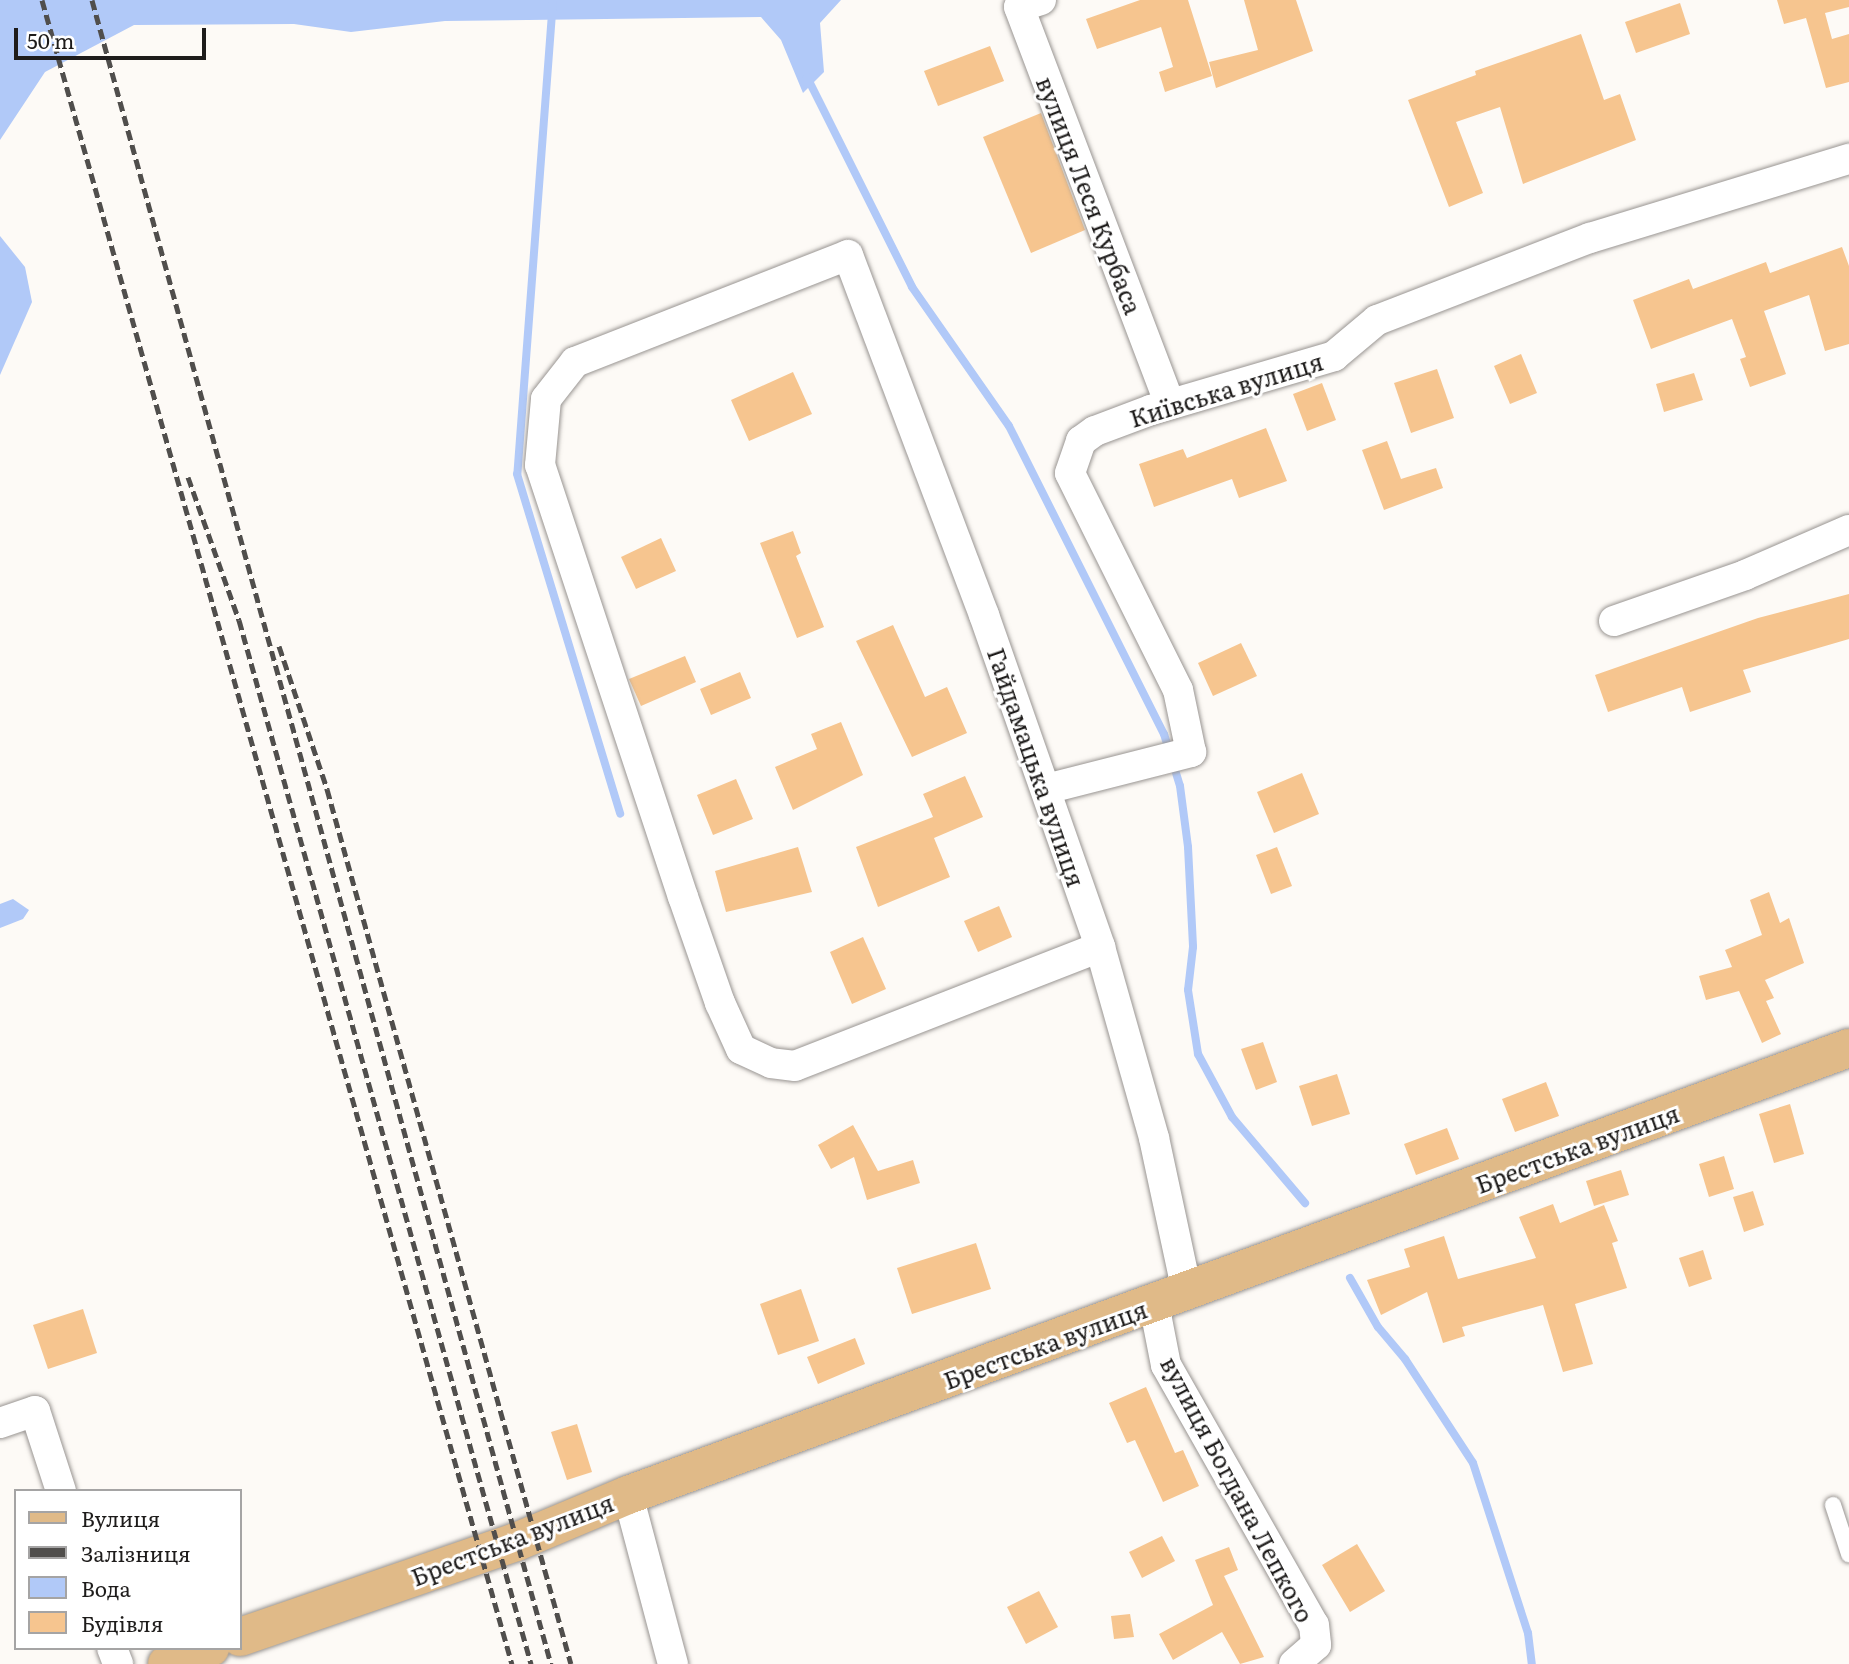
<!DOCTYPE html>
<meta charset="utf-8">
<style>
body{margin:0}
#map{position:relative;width:1849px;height:1664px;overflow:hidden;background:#fdfaf6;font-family:Literata,serif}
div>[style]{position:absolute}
.water>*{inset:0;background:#b1c9f8}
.stream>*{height:8px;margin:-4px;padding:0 4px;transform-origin:4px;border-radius:4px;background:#b1c9f8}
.building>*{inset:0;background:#f6c58f}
.roads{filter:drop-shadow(0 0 2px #999592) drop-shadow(0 0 2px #999592)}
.lane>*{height:16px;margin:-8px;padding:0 8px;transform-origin:8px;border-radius:8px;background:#fff}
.street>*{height:30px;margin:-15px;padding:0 15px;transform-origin:15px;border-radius:15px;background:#fff}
.primary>*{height:38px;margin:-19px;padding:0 19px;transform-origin:19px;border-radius:19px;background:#e0ba88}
.rail>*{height:5px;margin-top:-2.5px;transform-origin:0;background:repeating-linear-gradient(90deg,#504e4c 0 10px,transparent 0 15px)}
span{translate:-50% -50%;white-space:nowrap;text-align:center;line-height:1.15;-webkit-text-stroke:6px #fff;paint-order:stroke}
.street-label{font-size:24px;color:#1e1c1b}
.legend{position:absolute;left:14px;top:1489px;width:228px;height:161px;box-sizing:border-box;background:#fff;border:2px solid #a5a4a4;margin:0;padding:9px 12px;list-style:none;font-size:21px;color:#1e1c1b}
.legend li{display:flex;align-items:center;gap:14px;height:35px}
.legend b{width:35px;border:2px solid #a5a4a4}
.scale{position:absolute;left:14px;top:28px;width:192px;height:32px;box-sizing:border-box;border:4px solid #1e1c1b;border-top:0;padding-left:9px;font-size:21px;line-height:24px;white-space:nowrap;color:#1e1c1b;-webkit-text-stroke:5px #fff;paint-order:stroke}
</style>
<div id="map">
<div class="water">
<div style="clip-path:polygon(0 0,841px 0,820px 23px,824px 72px,803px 93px,781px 40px,761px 17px,445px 21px,351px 32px,294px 24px,134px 25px,45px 72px,0 140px)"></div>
<div style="clip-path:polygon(0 236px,25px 267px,32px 302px,0 375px)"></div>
<div style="clip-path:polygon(13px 899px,29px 910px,23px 919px,0 928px,0 904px)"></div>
</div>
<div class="stream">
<div style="left:553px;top:0;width:475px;rotate:94.3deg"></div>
<div style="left:517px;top:474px;width:355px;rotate:73.1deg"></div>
<div style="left:807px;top:77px;width:235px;rotate:63.4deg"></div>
<div style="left:912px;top:287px;width:169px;rotate:55.1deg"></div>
<div style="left:1009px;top:426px;width:345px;rotate:63.3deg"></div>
<div style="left:1164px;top:734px;width:54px;rotate:72.9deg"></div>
<div style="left:1180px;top:786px;width:62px;rotate:82.5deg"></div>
<div style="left:1188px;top:847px;width:100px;rotate:87.1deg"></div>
<div style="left:1193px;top:947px;width:43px;rotate:96.6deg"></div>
<div style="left:1188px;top:990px;width:65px;rotate:81.1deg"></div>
<div style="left:1198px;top:1054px;width:72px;rotate:61.6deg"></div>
<div style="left:1232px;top:1117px;width:113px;rotate:49.7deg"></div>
<div style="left:1350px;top:1278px;width:56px;rotate:60.3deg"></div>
<div style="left:1378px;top:1327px;width:42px;rotate:49.8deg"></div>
<div style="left:1405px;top:1359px;width:124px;rotate:56.8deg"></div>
<div style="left:1473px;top:1463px;width:179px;rotate:72.1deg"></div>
<div style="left:1528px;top:1633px;width:31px;rotate:83deg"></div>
</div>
<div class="building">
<div style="clip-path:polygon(1140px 0,1188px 0,1212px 76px,1165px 92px,1159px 72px,1173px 67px,1161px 27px,1097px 49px,1086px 19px)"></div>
<div style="clip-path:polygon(1244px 0,1296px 0,1313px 51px,1216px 88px,1209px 62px,1258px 50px)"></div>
<div style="clip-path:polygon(1777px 0,1849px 0,1849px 7px,1825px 13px,1832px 39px,1849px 34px,1849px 82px,1826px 88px,1806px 18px,1784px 24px)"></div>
<div style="clip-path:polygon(1680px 3px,1690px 34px,1636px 53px,1625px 22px)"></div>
<div style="clip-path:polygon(1581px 34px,1604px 100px,1620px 94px,1636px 140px,1523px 184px,1500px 107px,1456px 122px,1483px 193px,1449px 207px,1408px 100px,1476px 75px,1475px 71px)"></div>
<div style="clip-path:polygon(990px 46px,1004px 81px,938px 106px,924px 71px)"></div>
<div style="clip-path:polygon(1041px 113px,1085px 230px,1031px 253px,983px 137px)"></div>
<div style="clip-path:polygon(1842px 247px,1849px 266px,1849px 344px,1825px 351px,1809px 295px,1764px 311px,1786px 374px,1750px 387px,1740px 359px,1746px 357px,1732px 319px,1651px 349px,1633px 300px,1689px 279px,1693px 289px,1766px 262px,1770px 273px)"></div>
<div style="clip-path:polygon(1521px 354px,1537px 393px,1510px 404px,1494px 366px)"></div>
<div style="clip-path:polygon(1437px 369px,1454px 418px,1411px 433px,1394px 383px)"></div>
<div style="clip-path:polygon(793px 372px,812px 414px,749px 441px,731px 400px)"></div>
<div style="clip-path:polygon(1694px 373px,1703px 400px,1664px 412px,1656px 384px)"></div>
<div style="clip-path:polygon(1322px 383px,1336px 420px,1307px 431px,1293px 394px)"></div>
<div style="clip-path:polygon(1266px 428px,1287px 481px,1239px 498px,1232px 479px,1154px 507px,1139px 464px,1183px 449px,1187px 458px)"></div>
<div style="clip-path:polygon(1387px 441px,1401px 479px,1436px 468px,1443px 488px,1384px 510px,1362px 450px)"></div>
<div style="clip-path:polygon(793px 531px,801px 553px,796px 556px,824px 627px,797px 638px,760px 543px)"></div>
<div style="clip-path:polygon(661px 538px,676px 571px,636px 589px,621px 557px)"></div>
<div style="clip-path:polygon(1849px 594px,1849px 639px,1743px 670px,1751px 692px,1690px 712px,1682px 687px,1608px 712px,1595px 675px,1758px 618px)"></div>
<div style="clip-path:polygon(893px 625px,925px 697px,947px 687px,967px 733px,912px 757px,856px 641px)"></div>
<div style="clip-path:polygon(1241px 643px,1257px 676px,1213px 696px,1198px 663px)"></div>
<div style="clip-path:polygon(685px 656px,696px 682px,641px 706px,629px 679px)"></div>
<div style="clip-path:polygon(740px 672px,751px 698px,711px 715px,700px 689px)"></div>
<div style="clip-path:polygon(841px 722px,863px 775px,793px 810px,775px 767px,817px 749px,811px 734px)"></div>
<div style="clip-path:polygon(1302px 773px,1319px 814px,1274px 833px,1257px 792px)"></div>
<div style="clip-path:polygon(965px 776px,983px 817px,934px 838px,950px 877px,878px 907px,856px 847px,933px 817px,923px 794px)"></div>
<div style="clip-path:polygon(736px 779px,753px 819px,713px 835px,697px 795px)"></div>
<div style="clip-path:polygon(798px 847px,812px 892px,726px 912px,715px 871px)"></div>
<div style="clip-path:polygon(1277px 847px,1292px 886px,1271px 894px,1256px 855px)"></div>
<div style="clip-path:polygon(1769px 892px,1780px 923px,1789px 918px,1804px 963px,1765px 980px,1774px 998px,1766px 1001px,1781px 1034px,1762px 1043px,1739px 991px,1706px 1000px,1699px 976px,1732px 967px,1725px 950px,1762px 935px,1750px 900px)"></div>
<div style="clip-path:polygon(999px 906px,1012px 937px,978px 952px,964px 921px)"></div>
<div style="clip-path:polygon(863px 937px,886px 989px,852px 1004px,830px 952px)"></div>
<div style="clip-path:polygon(1263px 1042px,1277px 1082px,1256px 1090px,1241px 1049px)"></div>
<div style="clip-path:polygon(1337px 1074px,1350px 1114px,1312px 1126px,1299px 1086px)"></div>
<div style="clip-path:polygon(1546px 1082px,1559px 1116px,1515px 1132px,1502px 1099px)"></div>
<div style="clip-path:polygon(1790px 1104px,1804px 1154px,1774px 1163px,1759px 1114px)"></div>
<div style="clip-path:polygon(853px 1125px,878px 1171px,913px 1160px,920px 1183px,867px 1200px,854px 1157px,831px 1169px,818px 1145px)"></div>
<div style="clip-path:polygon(1447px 1128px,1459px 1159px,1416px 1175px,1404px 1144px)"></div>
<div style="clip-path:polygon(1724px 1156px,1734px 1189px,1709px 1197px,1699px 1164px)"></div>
<div style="clip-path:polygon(1621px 1170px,1629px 1195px,1594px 1206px,1586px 1181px)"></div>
<div style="clip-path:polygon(1753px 1191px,1764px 1225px,1744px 1232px,1733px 1197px)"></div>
<div style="clip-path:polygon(1553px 1204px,1560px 1223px,1604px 1205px,1618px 1241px,1612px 1243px,1627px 1288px,1575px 1304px,1593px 1364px,1563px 1372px,1543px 1305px,1462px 1327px,1465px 1336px,1443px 1343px,1427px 1292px,1381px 1315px,1367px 1280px,1410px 1267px,1404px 1249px,1444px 1236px,1458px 1279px,1536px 1258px,1519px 1217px)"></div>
<div style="clip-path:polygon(976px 1243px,991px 1289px,912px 1314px,897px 1268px)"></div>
<div style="clip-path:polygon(1703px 1250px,1712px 1279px,1689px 1287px,1679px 1258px)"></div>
<div style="clip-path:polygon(801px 1289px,819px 1341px,778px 1355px,760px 1304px)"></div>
<div style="clip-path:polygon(83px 1309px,97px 1353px,48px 1369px,33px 1325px)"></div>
<div style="clip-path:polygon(855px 1338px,865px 1364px,818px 1384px,807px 1357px)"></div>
<div style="clip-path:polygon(1146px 1387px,1175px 1453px,1183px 1450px,1199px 1486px,1163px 1502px,1135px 1440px,1127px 1443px,1109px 1403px)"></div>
<div style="clip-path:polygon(577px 1424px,592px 1472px,567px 1480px,551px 1432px)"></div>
<div style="clip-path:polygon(1162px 1536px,1175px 1561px,1142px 1578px,1129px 1552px)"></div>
<div style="clip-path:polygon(1357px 1544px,1385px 1591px,1350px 1612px,1322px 1565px)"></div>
<div style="clip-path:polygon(1229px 1547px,1238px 1570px,1224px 1576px,1264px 1657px,1240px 1664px,1222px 1632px,1173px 1660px,1159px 1634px,1213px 1605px,1195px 1560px)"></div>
<div style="clip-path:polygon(1039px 1591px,1058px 1627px,1026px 1644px,1007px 1607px)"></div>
<div style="clip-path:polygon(1130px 1614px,1134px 1637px,1114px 1639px,1111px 1616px)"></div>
</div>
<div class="roads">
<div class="lane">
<div style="left:1833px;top:1505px;width:52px;rotate:71.9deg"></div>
</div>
<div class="street">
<div style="left:1041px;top:0;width:23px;rotate:162deg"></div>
<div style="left:1019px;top:7px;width:425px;rotate:69.2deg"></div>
<div style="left:1614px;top:621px;width:139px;rotate:-19.3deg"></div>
<div style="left:1745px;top:575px;width:113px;rotate:-23.4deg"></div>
<div style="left:1046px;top:789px;width:150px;rotate:-14.3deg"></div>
<div style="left:1191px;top:752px;width:63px;rotate:-101.8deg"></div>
<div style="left:1178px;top:690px;width:242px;rotate:-116.5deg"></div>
<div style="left:1070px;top:473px;width:34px;rotate:-71deg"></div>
<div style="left:1081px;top:441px;width:17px;rotate:-36deg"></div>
<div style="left:1095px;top:431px;width:60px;rotate:-20.6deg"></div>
<div style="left:1151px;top:410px;width:191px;rotate:-16.4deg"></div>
<div style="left:1334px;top:356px;width:56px;rotate:-39.9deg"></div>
<div style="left:1377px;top:320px;width:228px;rotate:-21.1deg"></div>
<div style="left:1590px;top:238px;width:271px;rotate:-17deg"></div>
<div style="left:1100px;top:947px;width:327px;rotate:158.7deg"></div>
<div style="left:795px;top:1066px;width:24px;rotate:-173deg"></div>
<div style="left:771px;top:1063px;width:33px;rotate:-155deg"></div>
<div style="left:741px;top:1049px;width:51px;rotate:-114.5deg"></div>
<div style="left:720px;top:1003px;width:112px;rotate:-109.2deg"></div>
<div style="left:683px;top:897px;width:455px;rotate:-108.3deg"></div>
<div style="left:540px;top:465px;width:66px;rotate:-84.8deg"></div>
<div style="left:546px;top:399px;width:47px;rotate:-51.9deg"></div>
<div style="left:575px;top:362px;width:293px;rotate:-21.4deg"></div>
<div style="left:848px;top:255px;width:385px;rotate:69.3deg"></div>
<div style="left:984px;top:615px;width:352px;rotate:70.7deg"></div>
<div style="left:1100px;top:947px;width:198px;rotate:74.2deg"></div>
<div style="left:1154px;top:1138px;width:157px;rotate:77.9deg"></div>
<div style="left:1154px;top:1304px;width:62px;rotate:78.9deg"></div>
<div style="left:1166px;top:1365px;width:299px;rotate:60.4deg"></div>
<div style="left:1314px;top:1625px;width:20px;rotate:84deg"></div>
<div style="left:1316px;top:1645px;width:29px;rotate:139deg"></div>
<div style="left:0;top:1423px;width:37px;rotate:-19deg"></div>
<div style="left:35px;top:1411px;width:84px;rotate:72deg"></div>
<div style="left:628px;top:1495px;width:175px;rotate:75.1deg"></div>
<div style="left:112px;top:1648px;width:17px;rotate:69deg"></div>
</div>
<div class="primary">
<div style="left:240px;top:1637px;width:292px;rotate:-19deg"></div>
<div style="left:516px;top:1542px;width:121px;rotate:-22.8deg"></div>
<div style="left:628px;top:1495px;width:1300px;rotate:-20.11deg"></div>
<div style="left:167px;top:1664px;width:46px;rotate:-20.4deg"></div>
</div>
</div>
<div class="rail">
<div style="left:42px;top:0;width:1729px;rotate:74.23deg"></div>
<div style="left:92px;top:0;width:1726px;rotate:74.58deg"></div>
<div style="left:188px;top:477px;width:152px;rotate:70.4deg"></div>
<div style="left:239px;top:620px;width:1084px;rotate:74.37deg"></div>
<div style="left:279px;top:646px;width:151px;rotate:71.4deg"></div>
<div style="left:327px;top:789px;width:908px;rotate:74.42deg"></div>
</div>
<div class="street-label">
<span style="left:1090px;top:195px;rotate:69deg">вулиця Леся Курбаса</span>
<span style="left:1226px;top:389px;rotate:-17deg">Київська вулиця</span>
<span style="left:1037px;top:767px;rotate:71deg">Гайдамацька вулиця</span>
<span style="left:1577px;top:1148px;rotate:-20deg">Брестська вулиця</span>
<span style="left:1045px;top:1344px;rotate:-20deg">Брестська вулиця</span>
<span style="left:1238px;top:1489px;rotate:62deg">вулиця Богдана Лепкого</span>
<span style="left:512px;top:1539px;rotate:-21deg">Брестська вулиця</span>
</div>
<ul class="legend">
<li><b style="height:9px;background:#e0ba88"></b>Вулиця</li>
<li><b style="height:9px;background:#504e4c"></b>Залізниця</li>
<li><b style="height:19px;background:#b1c9f8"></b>Вода</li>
<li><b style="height:19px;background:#f6c58f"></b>Будівля</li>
</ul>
<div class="scale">50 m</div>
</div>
